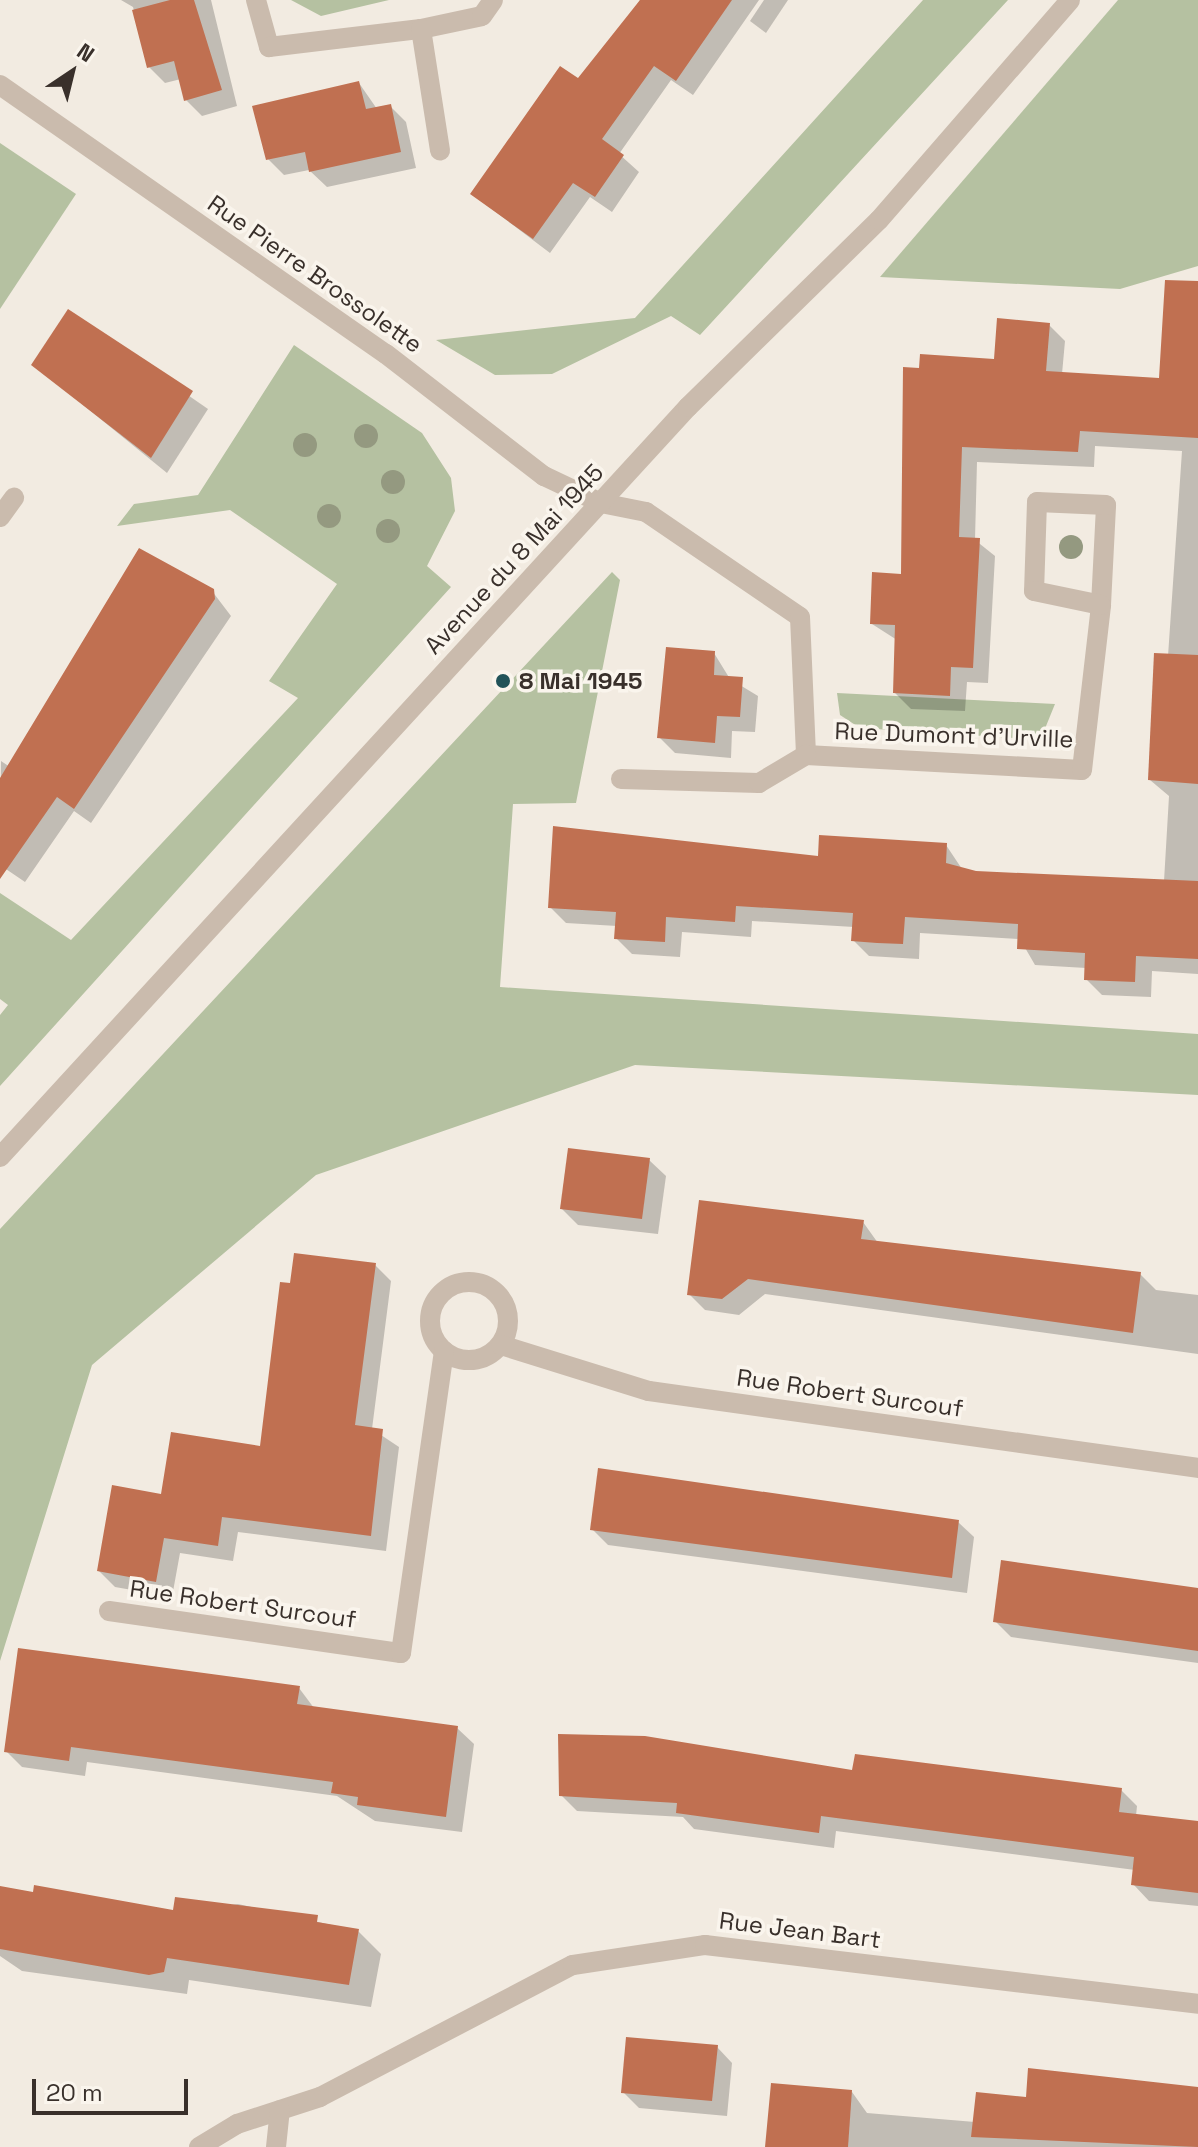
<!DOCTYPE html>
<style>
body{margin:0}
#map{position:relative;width:1198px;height:2147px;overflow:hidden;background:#f2ebe1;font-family:"Space Grotesk",sans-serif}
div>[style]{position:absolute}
.green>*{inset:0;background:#b5c1a1}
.shadow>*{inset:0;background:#0003}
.building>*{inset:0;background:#c07051}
.minor>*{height:20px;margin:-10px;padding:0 10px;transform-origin:10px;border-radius:10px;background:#cabbad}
.minor>.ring{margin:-10px;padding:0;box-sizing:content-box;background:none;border:20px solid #cabbad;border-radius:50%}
.tertiary>*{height:20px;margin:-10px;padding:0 10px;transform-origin:10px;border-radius:10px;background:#cabbad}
.trees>*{width:24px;height:24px;margin:-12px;border-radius:50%;background:#949980}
.dots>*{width:22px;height:22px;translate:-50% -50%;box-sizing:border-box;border:4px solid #faf5ed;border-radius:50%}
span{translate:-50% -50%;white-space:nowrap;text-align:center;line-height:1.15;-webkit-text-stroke:7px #faf5ed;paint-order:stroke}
.street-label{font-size:24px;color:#39302b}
.poi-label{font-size:24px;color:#39302b;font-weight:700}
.left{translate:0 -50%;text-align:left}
.north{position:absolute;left:32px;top:32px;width:80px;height:80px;-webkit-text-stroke:6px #faf5ed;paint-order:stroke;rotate:35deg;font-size:22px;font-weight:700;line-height:32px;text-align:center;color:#39302b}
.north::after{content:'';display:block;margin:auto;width:28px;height:36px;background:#39302b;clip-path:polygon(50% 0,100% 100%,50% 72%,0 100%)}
.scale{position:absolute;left:32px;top:2079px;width:156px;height:36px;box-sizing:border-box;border:4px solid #39302b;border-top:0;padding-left:10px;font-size:24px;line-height:28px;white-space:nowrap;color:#39302b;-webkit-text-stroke:6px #faf5ed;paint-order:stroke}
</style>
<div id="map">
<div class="green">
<div style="clip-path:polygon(291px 0,389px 0,321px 16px)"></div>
<div style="clip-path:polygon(923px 0,1008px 0,700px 335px,671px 316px,552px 374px,495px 375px,436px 340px,635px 318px)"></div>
<div style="clip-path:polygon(1118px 0,1198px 0,1198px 266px,1120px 289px,880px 277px)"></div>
<div style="clip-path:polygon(0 143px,76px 194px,0 309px)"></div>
<div style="clip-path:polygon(294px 345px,422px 433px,451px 478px,455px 511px,427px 566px,451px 587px,0 1086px,0 1015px,8px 1005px,0 999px,0 893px,71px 940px,298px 698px,269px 681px,337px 584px,230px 510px,117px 526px,134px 504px,198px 495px)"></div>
<div style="clip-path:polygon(612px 572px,620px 580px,576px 803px,513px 804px,500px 987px,1198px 1034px,1198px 1095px,635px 1065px,316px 1175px,92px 1365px,0 1661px,0 1229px)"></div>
<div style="clip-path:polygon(837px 693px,1055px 704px,1044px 731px,1028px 739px,860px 728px,840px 715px)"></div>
</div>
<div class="shadow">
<div style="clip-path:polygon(121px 0,211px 0,237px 106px,202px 116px,186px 100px,181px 79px,165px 83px,149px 67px,133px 7px)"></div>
<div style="clip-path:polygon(640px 0,759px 0,693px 95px,671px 80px,619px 154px,639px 172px,612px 212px,590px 197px,550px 253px,472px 194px,602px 59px)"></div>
<div style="clip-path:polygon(764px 0,788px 0,766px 33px,750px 21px)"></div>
<div style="clip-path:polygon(359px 83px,377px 109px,390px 106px,406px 122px,416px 168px,327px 187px,309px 170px,284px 175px,268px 159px)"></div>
<div style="clip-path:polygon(68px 312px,208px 409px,167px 473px,34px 365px)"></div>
<div style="clip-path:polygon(1049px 325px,1065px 341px,1062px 374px,1161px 380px,1198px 351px,1198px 974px,1152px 971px,1151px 997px,1102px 995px,1086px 979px,1086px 968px,1035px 965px,1020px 939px,920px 933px,919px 959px,869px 956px,853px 940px,854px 927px,752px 921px,751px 937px,682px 932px,680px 957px,632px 954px,616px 938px,617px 926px,566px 923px,550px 907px,820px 858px,946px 845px,962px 869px,976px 873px,1164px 881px,1169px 796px,1150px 780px,1168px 656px,1182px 451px,1095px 446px,1094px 467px,977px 462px,975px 540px,995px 556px,988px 683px,967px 682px,965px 711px,911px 709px,895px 693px,897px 640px,872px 624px,903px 576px,996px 361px)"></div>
<div style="clip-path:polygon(212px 591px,231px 616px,91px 823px,74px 811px,25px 882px,0 865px,1px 761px,10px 767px)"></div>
<div style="clip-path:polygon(714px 653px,730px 679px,758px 696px,755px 732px,732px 731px,731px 758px,675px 753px,659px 737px)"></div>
<div style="clip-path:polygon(649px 1160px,666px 1176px,658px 1234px,578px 1225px,562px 1209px)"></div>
<div style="clip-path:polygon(863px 1222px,878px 1243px,1140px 1274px,1156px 1290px,1198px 1295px,1198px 1354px,765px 1294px,739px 1315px,705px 1310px,689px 1294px)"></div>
<div style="clip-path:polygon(375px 1265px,391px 1281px,372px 1429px,399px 1447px,386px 1551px,238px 1532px,233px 1561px,180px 1553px,172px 1597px,115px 1587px,99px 1571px,162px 1496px,262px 1448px,292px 1285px)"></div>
<div style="clip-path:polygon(958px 1522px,974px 1537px,967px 1593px,608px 1545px,592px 1529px)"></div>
<div style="clip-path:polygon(1198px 1589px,1198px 1663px,1011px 1637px,995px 1621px)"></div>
<div style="clip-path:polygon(299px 1688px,314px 1708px,457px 1728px,474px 1744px,462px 1832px,375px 1821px,337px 1796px,87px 1762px,85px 1776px,22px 1767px,6px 1751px)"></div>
<div style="clip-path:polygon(854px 1773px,1121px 1790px,1137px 1806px,1136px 1816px,1198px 1826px,1198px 1906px,1149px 1901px,1133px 1884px,1135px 1870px,836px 1831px,834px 1848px,694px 1829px,683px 1817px,577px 1811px,561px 1795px)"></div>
<div style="clip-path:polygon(0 1888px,175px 1912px,238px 1904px,358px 1931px,381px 1954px,371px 2007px,189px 1980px,187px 1994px,22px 1971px,0 1956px)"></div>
<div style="clip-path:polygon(717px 2047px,732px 2063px,727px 2116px,639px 2108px,623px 2092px)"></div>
<div style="clip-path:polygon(1198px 2090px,1198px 2147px,769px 2147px,852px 2092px,867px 2113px,975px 2122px,1027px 2099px)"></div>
</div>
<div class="building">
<div style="clip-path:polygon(170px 0,194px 0,222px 90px,184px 101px,174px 61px,147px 68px,132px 10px)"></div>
<div style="clip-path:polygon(640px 0,732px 0,676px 81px,654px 66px,602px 139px,624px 155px,595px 197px,573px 183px,533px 239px,470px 194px,560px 66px,578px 78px)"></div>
<div style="clip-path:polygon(359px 81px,366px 109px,391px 104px,401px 152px,309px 172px,305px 152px,266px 160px,252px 106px)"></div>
<div style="clip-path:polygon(1165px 280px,1198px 281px,1198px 438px,1080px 431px,1078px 452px,962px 447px,959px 537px,980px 538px,973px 668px,951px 667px,950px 696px,893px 693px,895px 625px,870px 624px,872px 572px,901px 574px,903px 367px,919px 368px,920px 354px,994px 359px,997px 318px,1050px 323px,1046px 371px,1159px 378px)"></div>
<div style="clip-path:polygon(68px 309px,193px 391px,151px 458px,31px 365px)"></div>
<div style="clip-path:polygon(139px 548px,214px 589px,215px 599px,74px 809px,57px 797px,0 879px,0 778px)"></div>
<div style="clip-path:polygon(666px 647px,715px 651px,714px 675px,743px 677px,740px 717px,717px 716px,715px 743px,657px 738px)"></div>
<div style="clip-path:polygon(1154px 653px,1198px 655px,1198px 784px,1148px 780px)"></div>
<div style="clip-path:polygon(553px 826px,818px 856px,819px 835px,947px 843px,946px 863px,976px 871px,1198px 881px,1198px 959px,1136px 956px,1135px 982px,1084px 980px,1085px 953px,1017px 949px,1018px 924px,905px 917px,903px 944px,877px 943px,851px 941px,853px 913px,736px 906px,735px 922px,666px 917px,665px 942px,614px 939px,616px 912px,548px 908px)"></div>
<div style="clip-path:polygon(568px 1148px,650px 1158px,642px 1219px,560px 1209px)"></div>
<div style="clip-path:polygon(699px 1200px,864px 1220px,861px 1239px,1141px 1272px,1133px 1333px,748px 1279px,722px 1299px,687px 1295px)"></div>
<div style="clip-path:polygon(294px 1253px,376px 1263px,355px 1425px,383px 1429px,371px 1536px,222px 1517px,218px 1546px,164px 1538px,156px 1582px,97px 1571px,112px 1485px,161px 1494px,171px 1432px,260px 1446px,280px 1282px,290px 1283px)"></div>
<div style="clip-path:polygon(598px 1468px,959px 1520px,952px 1578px,590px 1530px)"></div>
<div style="clip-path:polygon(1001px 1560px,1198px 1588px,1198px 1651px,993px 1622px)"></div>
<div style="clip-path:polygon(18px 1648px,300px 1686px,297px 1704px,458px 1726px,446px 1817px,357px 1805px,358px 1797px,331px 1793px,333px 1782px,71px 1747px,69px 1761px,4px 1752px)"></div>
<div style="clip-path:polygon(558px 1734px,645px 1736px,852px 1770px,855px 1754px,1122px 1788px,1119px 1812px,1198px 1821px,1198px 1893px,1131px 1885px,1134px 1857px,821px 1816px,819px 1833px,676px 1813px,677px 1803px,559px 1796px)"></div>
<div style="clip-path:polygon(34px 1885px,173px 1910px,175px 1897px,318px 1915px,317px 1922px,359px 1929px,349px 1985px,167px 1958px,164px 1972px,149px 1975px,0 1949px,0 1886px,33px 1892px)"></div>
<div style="clip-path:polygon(626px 2037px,718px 2045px,712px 2101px,621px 2093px)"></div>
<div style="clip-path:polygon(1028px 2068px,1198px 2087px,1198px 2147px,971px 2137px,976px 2092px,1026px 2097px)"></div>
<div style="clip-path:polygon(771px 2083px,852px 2090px,848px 2147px,765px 2147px)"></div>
</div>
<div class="minor">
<div style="left:256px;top:0;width:49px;rotate:74.5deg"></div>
<div style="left:269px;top:47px;width:153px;rotate:-6.8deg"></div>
<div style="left:421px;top:29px;width:62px;rotate:-12deg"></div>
<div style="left:482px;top:16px;width:19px;rotate:-55deg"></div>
<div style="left:421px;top:29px;width:123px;rotate:81.1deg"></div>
<div style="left:601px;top:503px;width:46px;rotate:11.3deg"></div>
<div style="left:646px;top:512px;width:186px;rotate:34.3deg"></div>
<div style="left:800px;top:617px;width:138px;rotate:87.5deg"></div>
<div style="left:806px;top:755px;width:276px;rotate:3.1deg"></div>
<div style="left:1082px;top:770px;width:166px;rotate:-83.4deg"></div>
<div style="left:1101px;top:605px;width:100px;rotate:-87.1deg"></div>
<div style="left:1106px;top:505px;width:69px;rotate:-177.5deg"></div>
<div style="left:1037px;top:502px;width:89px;rotate:91.9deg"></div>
<div style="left:1034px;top:591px;width:68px;rotate:11.8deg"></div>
<div style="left:0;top:517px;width:24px;rotate:-54deg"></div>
<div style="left:621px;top:779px;width:138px;rotate:1.7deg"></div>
<div style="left:759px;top:783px;width:55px;rotate:-30.8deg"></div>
<div class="ring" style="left:430px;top:1282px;width:58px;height:58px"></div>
<div style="left:501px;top:1345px;width:155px;rotate:17.3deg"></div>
<div style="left:649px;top:1391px;width:554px;rotate:7.98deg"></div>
<div style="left:109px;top:1611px;width:295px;rotate:8.2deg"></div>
<div style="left:401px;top:1653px;width:305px;rotate:-81.9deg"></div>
<div style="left:199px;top:2147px;width:44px;rotate:-31.2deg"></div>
<div style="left:237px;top:2124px;width:87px;rotate:-18deg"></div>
<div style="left:320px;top:2097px;width:285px;rotate:-27.6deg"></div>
<div style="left:573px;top:1965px;width:134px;rotate:-8.6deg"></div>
<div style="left:705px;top:1945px;width:497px;rotate:6.8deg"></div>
<div style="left:276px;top:2147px;width:37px;rotate:-84deg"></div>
</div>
<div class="tertiary">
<div style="left:0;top:85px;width:470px;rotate:34.9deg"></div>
<div style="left:386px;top:354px;width:200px;rotate:37.7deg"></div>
<div style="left:544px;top:476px;width:63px;rotate:25.3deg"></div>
<div style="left:0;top:1157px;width:1018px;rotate:-47.47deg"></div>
<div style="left:688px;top:407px;width:267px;rotate:-44.4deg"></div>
<div style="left:879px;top:220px;width:291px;rotate:-49deg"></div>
</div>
<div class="trees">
<div style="left:366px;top:436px"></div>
<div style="left:305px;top:445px"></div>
<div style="left:393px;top:482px"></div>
<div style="left:329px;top:516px"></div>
<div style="left:388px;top:531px"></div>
<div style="left:1071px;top:547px"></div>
</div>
<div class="dots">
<div style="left:503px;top:681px;background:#225359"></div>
</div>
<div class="street-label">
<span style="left:315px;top:274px;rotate:35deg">Rue Pierre Brossolette</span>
<span style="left:514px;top:559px;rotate:-47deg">Avenue du 8 Mai 1945</span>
<span style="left:954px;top:735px;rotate:2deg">Rue Dumont d'Urville</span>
<span style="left:850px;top:1393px;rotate:8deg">Rue Robert Surcouf</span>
<span style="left:243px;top:1604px;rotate:8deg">Rue Robert Surcouf</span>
<span style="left:800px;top:1930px;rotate:7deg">Rue Jean Bart</span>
</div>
<div class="poi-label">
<span class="left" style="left:519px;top:681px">8 Mai 1945</span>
</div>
<div class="north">N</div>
<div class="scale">20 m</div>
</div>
